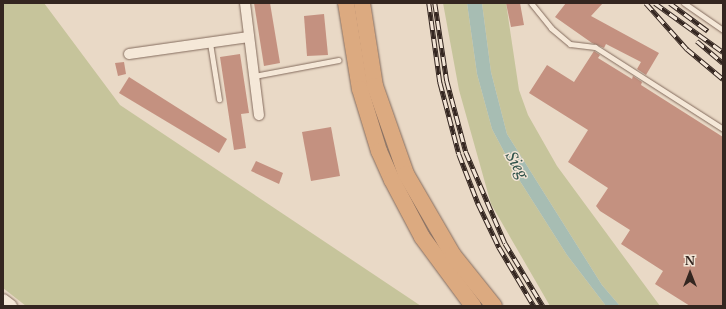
<!DOCTYPE html>
<style>
body{margin:0}
#map{position:relative;width:726px;height:309px;overflow:hidden;background:#e9d9c6;font-family:"Libre Baskerville",serif}
div>[style]{position:absolute}
.green>*{inset:0;background:#c6c49b}
.water>*{inset:0;background:#a7bdb3}
.building>*{inset:0;background:#c49180}
.roads{filter:drop-shadow(0 0 1px #836b5d) drop-shadow(0 0 1px #836b5d)}
.service>*{height:5px;margin:-2.5px;padding:0 2.5px;transform-origin:2.5px;border-radius:2.5px;background:#f5e8d8}
.minor>*{height:10px;margin:-5px;padding:0 5px;transform-origin:5px;border-radius:5px;background:#f5e8d8}
.tertiary>*{height:12px;margin:-6px;padding:0 6px;transform-origin:6px;border-radius:6px;background:#f5e8d8}
.trunk>*{height:16px;margin:-8px;padding:0 8px;transform-origin:8px;border-radius:8px;background:#dcaa80}
.rail>*{height:4.5px;margin-top:-2.25px;transform-origin:0;background:repeating-linear-gradient(90deg,#f2e4d5 0 9px,#342620 0 18px);box-sizing:border-box;border-block:1px solid #342620}
span{translate:-50% -50%;white-space:nowrap;text-align:center;line-height:1.15;-webkit-text-stroke:3px #f2e4d5;paint-order:stroke}
.water-label{font-size:15px;color:#31534b;font-style:italic}
.frame{position:absolute;inset:0;border:4px solid #342620;pointer-events:none}
.north{position:absolute;left:670px;top:253px;width:40px;height:40px;-webkit-text-stroke:3px #f2e4d5;paint-order:stroke;rotate:0deg;font-size:11px;font-weight:700;line-height:16px;text-align:center;color:#342620}
.north::after{content:'';display:block;margin:auto;width:14px;height:18px;background:#342620;clip-path:polygon(50% 0,100% 100%,50% 72%,0 100%)}
</style>
<div id="map">
<div class="green">
<div style="clip-path:polygon(3px 3px,44px 3px,120px 105px,421px 306px,26px 306px,3px 288px)"></div>
<div style="clip-path:polygon(443px 3px,467px 3px,477px 74px,492px 129px,518px 178px,567px 255px,606px 306px,550px 306px,491px 204px,459px 90px)"></div>
<div style="clip-path:polygon(482px 3px,506px 3px,519px 90px,528px 115px,557px 166px,660px 306px,620px 306px,602px 285px,507px 134px,491px 72px)"></div>
</div>
<div class="water">
<div style="clip-path:polygon(467px 3px,482px 3px,491px 72px,507px 134px,602px 285px,620px 306px,606px 306px,567px 255px,518px 178px,492px 129px,477px 74px)"></div>
</div>
<div class="building">
<div style="clip-path:polygon(254px 3px,270px 3px,280px 63px,264px 66px)"></div>
<div style="clip-path:polygon(506px 3px,520px 3px,524px 25px,511px 27px)"></div>
<div style="clip-path:polygon(566px 3px,603px 3px,591px 16px,659px 53px,646px 75px,637px 69px,641px 62px,606px 44px,604px 48px,592px 43px,555px 17px)"></div>
<div style="clip-path:polygon(324px 14px,328px 55px,307px 56px,304px 16px)"></div>
<div style="clip-path:polygon(594px 51px,600px 55px,598px 58px,632px 79px,633px 76px,642px 82px,641px 85px,723px 137px,723px 306px,690px 306px,655px 284px,663px 271px,621px 244px,630px 230px,600px 211px,596px 206px,608px 188px,568px 162px,588px 130px,529px 93px,547px 65px,574px 82px)"></div>
<div style="clip-path:polygon(240px 54px,249px 113px,241px 114px,246px 148px,234px 150px,220px 57px)"></div>
<div style="clip-path:polygon(124px 62px,126px 74px,118px 76px,115px 63px)"></div>
<div style="clip-path:polygon(129px 77px,227px 139px,219px 153px,119px 93px)"></div>
<div style="clip-path:polygon(331px 127px,340px 176px,311px 181px,302px 132px)"></div>
<div style="clip-path:polygon(256px 161px,283px 173px,279px 184px,251px 171px)"></div>
</div>
<div class="roads">
<div class="service">
<div style="left:531px;top:3px;width:32px;rotate:51deg"></div>
<div style="left:551px;top:28px;width:25px;rotate:40deg"></div>
<div style="left:570px;top:44px;width:25px;rotate:7deg"></div>
<div style="left:595px;top:47px;width:152px;rotate:32.6deg"></div>
<div style="left:684px;top:3px;width:47px;rotate:34.7deg"></div>
<div style="left:210px;top:43px;width:57px;rotate:80.9deg"></div>
<div style="left:254px;top:76px;width:86px;rotate:-10.7deg"></div>
</div>
<div class="minor">
<div style="left:245px;top:3px;width:113px;rotate:82.9deg"></div>
<div style="left:129px;top:54px;width:121px;rotate:-8.1deg"></div>
</div>
<div class="tertiary">
<div style="left:3px;top:300px;width:10px;rotate:37deg"></div>
</div>
<div class="trunk">
<div style="left:346px;top:3px;width:87px;rotate:80.8deg"></div>
<div style="left:360px;top:89px;width:65px;rotate:73deg"></div>
<div style="left:379px;top:151px;width:32px;rotate:66deg"></div>
<div style="left:392px;top:180px;width:64px;rotate:62.2deg"></div>
<div style="left:422px;top:237px;width:86px;rotate:53.5deg"></div>
<div style="left:362px;top:3px;width:84px;rotate:81.1deg"></div>
<div style="left:375px;top:86px;width:93px;rotate:70.6deg"></div>
<div style="left:406px;top:174px;width:94px;rotate:59.9deg"></div>
<div style="left:453px;top:255px;width:65px;rotate:51.2deg"></div>
</div>
</div>
<div class="rail">
<div style="left:429px;top:3px;width:80px;rotate:82.1deg"></div>
<div style="left:440px;top:82px;width:74px;rotate:75.2deg"></div>
<div style="left:459px;top:154px;width:53px;rotate:68.8deg"></div>
<div style="left:478px;top:203px;width:49px;rotate:64.5deg"></div>
<div style="left:499px;top:247px;width:69px;rotate:59.3deg"></div>
<div style="left:435px;top:3px;width:79px;rotate:81.3deg"></div>
<div style="left:447px;top:81px;width:73px;rotate:75deg"></div>
<div style="left:466px;top:152px;width:99px;rotate:66.8deg"></div>
<div style="left:505px;top:243px;width:74px;rotate:58.9deg"></div>
<div style="left:646px;top:3px;width:62px;rotate:48.3deg"></div>
<div style="left:687px;top:49px;width:47px;rotate:39.8deg"></div>
<div style="left:655px;top:3px;width:84px;rotate:35.8deg"></div>
<div style="left:670px;top:3px;width:47px;rotate:36.4deg"></div>
<div style="left:697px;top:41px;width:34px;rotate:40deg"></div>
</div>
<div class="water-label">
<span style="left:517px;top:165px;rotate:60deg">Sieg</span>
</div>
<div class="frame"></div>
<div class="north">N</div>
</div>
